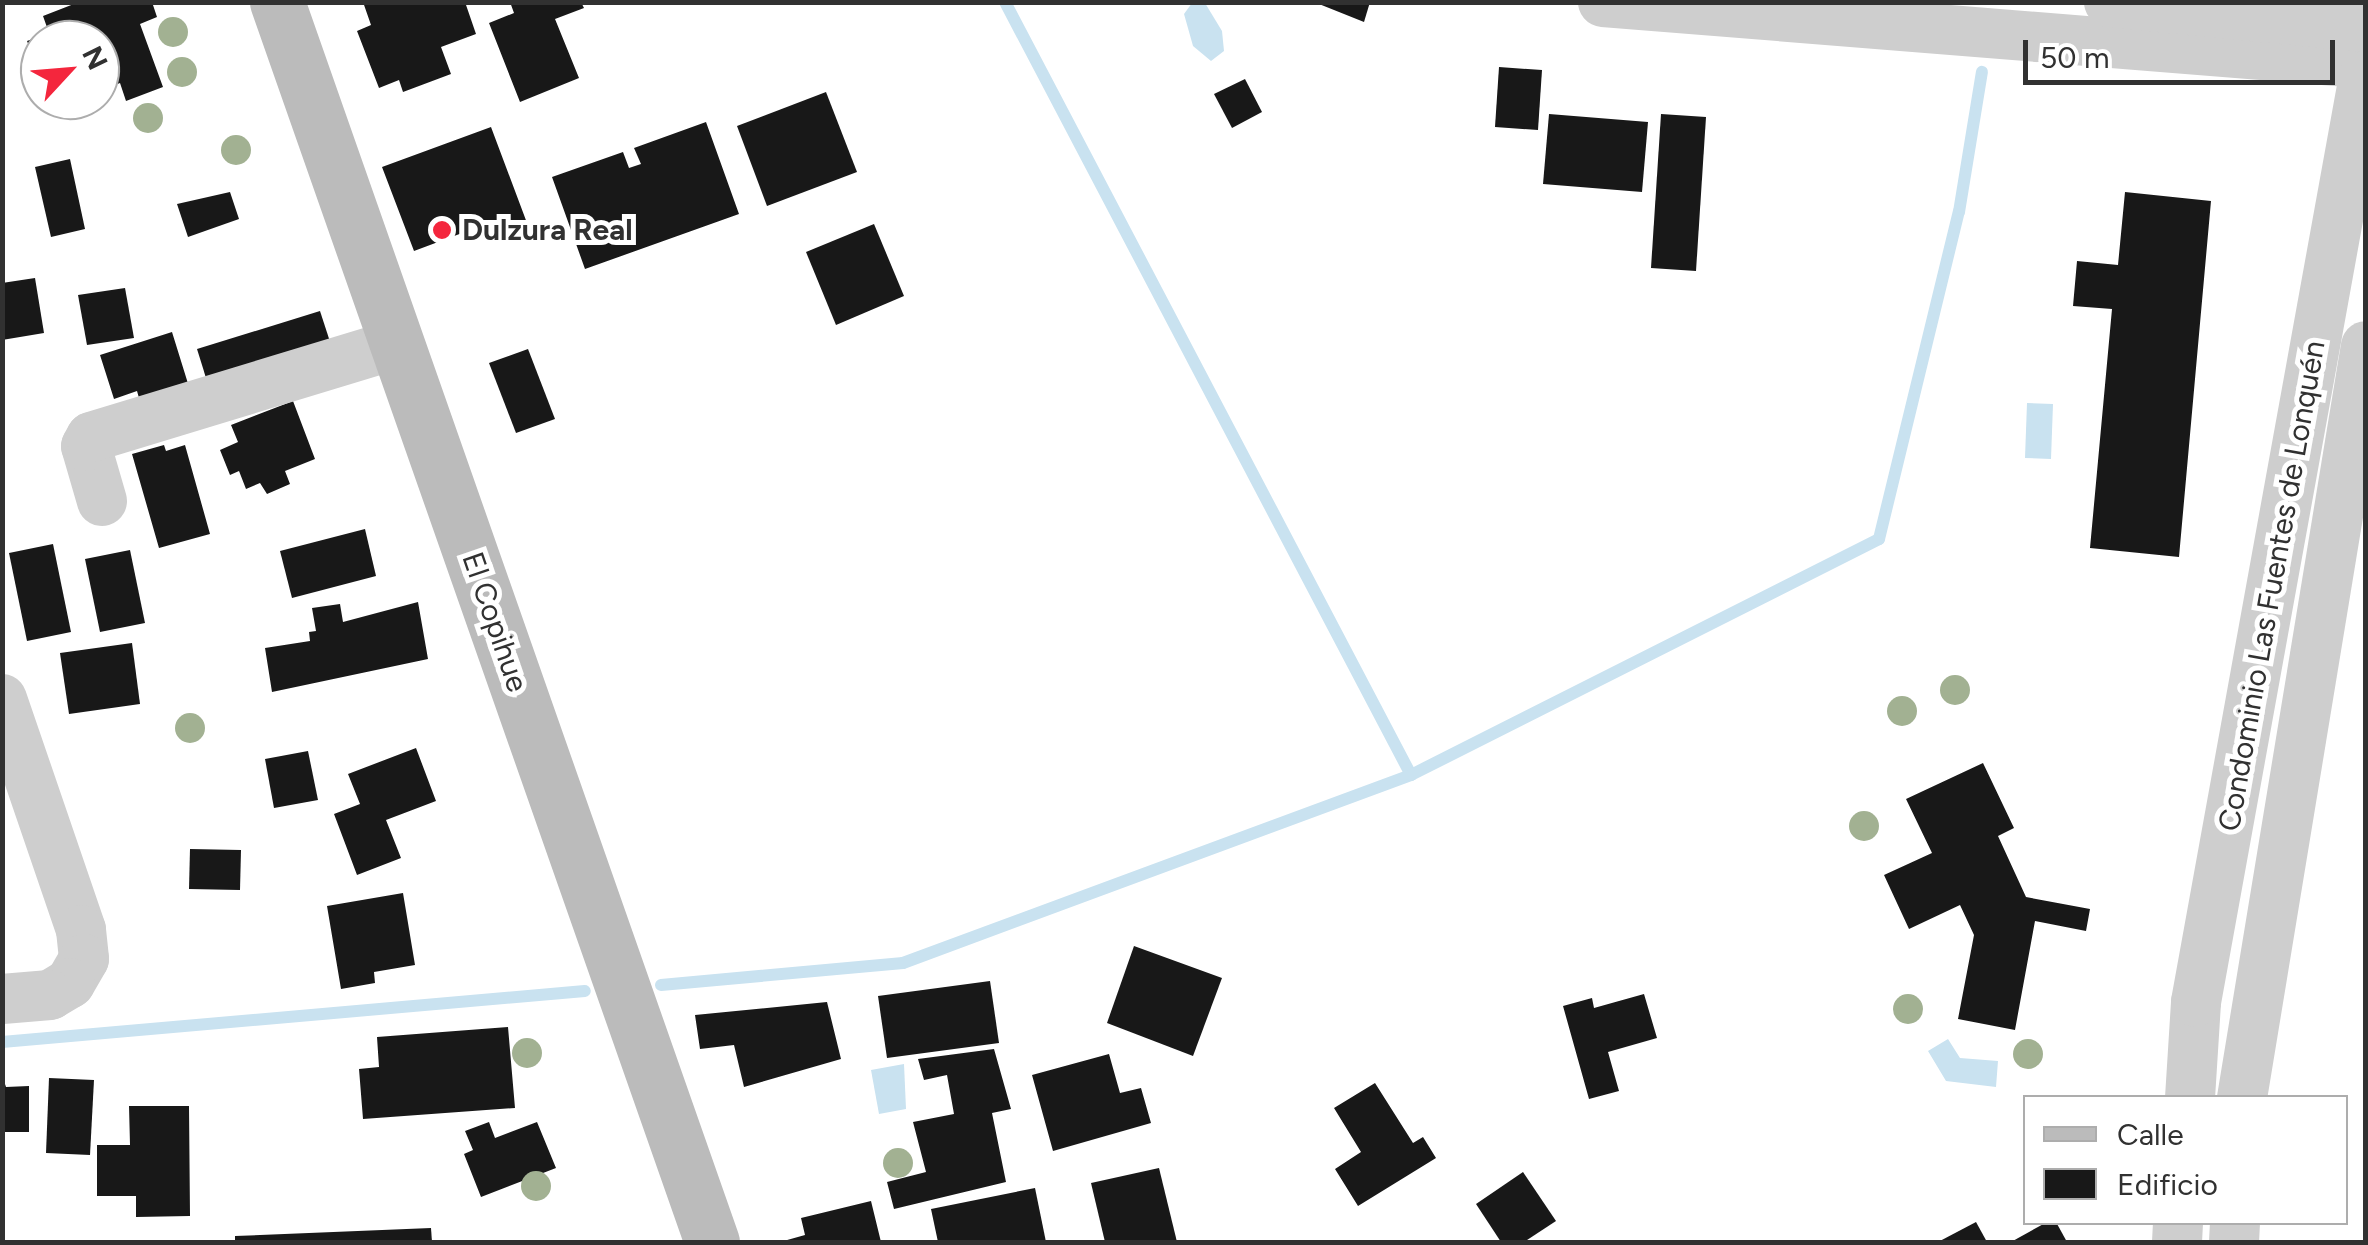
<!DOCTYPE html>
<meta charset="utf-8">
<style>
body{margin:0}
#map{position:relative;width:2368px;height:1245px;overflow:hidden;background:#fff;font-family:Figtree,sans-serif}
div>[style]{position:absolute}
.water>*{inset:0;background:#c9e2f0}
.stream>*{height:12px;margin:-6px;padding:0 6px;transform-origin:6px;border-radius:6px;background:#c9e2f0}
.building>*{inset:0;background:#181818}
.street>*{height:50px;margin:-25px;padding:0 25px;transform-origin:25px;border-radius:25px;background:#cecece}
.secondary>*{height:55px;margin:-27.5px;padding:0 27.5px;transform-origin:27.5px;border-radius:27.5px;background:#bbb}
.trees>*{width:30px;height:30px;margin:-15px;border-radius:50%;background:#a2b192}
.dots>*{width:28px;height:28px;translate:-50% -50%;box-sizing:border-box;border:5px solid #fff;border-radius:50%}
span{translate:-50% -50%;white-space:nowrap;text-align:center;line-height:1.15;-webkit-text-stroke:10px #fff;paint-order:stroke}
.poi-label{font-size:30px;color:#313131;font-weight:700}
.left{translate:0 -50%;text-align:left}
.street-label{font-size:30px;color:#313131}
.frame{position:absolute;inset:0;border:5px solid #313131;pointer-events:none}
.legend{position:absolute;left:2023px;top:1095px;width:325px;height:130px;box-sizing:border-box;background:#fff;border:2px solid #adadad;margin:0;padding:12px 18px;list-style:none;font-size:30px;color:#313131}
.legend li{display:flex;align-items:center;gap:20px;height:50px}
.legend b{width:50px;border:2px solid #adadad}
.north{position:absolute;left:20px;top:20px;width:100px;height:100px;box-sizing:border-box;background:#fff;border:2px solid #adadad;border-radius:50%;rotate:64deg;font-size:28px;font-weight:700;line-height:40px;text-align:center;color:#313131}
.north::after{content:'';display:block;margin:auto;width:35px;height:45px;background:#f4263d;clip-path:polygon(50% 0,100% 100%,50% 72%,0 100%)}
.scale{position:absolute;left:2023px;top:40px;width:312px;height:45px;box-sizing:border-box;border:5px solid #313131;border-top:0;padding-left:12px;font-size:30px;line-height:35px;white-space:nowrap;color:#313131;-webkit-text-stroke:8px #fff;paint-order:stroke}
</style>
<div id="map">
<div class="water">
<div style="clip-path:polygon(1205px 3px,1222px 31px,1224px 51px,1211px 61px,1193px 46px,1184px 14px,1192px 3px)"></div>
<div style="clip-path:polygon(2027px 403px,2053px 404px,2051px 459px,2025px 458px)"></div>
<div style="clip-path:polygon(1948px 1039px,1960px 1058px,1998px 1061px,1996px 1087px,1946px 1081px,1928px 1051px)"></div>
<div style="clip-path:polygon(904px 1064px,906px 1109px,879px 1114px,871px 1070px)"></div>
</div>
<div class="stream">
<div style="left:1005px;top:2px;width:873px;rotate:62.29deg"></div>
<div style="left:661px;top:985px;width:243px;rotate:-5.2deg"></div>
<div style="left:903px;top:963px;width:542px;rotate:-20.31deg"></div>
<div style="left:1411px;top:775px;width:524px;rotate:-26.76deg"></div>
<div style="left:1879px;top:539px;width:337px;rotate:-76.3deg"></div>
<div style="left:1959px;top:212px;width:142px;rotate:-80.7deg"></div>
<div style="left:2px;top:1042px;width:585px;rotate:-5deg"></div>
</div>
<div class="building">
<div style="clip-path:polygon(79px 2px,152px 2px,157px 17px,140px 24px,163px 87px,126px 101px,120px 83px,100px 91px,100px 40px,40px 40px,40px 73px,27px 41px,49px 33px,43px 16px)"></div>
<div style="clip-path:polygon(363px 2px,465px 2px,476px 34px,441px 47px,451px 74px,403px 92px,399px 80px,379px 88px,357px 31px,371px 25px)"></div>
<div style="clip-path:polygon(510px 2px,581px 2px,584px 8px,555px 19px,579px 78px,520px 102px,489px 23px,514px 13px)"></div>
<div style="clip-path:polygon(1314px 2px,1370px 2px,1364px 22px)"></div>
<div style="clip-path:polygon(1499px 67px,1542px 70px,1538px 130px,1495px 127px)"></div>
<div style="clip-path:polygon(1245px 79px,1262px 112px,1232px 128px,1214px 94px)"></div>
<div style="clip-path:polygon(826px 92px,857px 172px,767px 206px,737px 126px)"></div>
<div style="clip-path:polygon(1549px 114px,1648px 122px,1642px 192px,1543px 184px)"></div>
<div style="clip-path:polygon(1661px 114px,1706px 117px,1696px 271px,1651px 268px)"></div>
<div style="clip-path:polygon(706px 122px,739px 214px,585px 269px,552px 177px,623px 152px,629px 168px,641px 164px,634px 148px)"></div>
<div style="clip-path:polygon(491px 127px,527px 223px,502px 233px,497px 220px,414px 251px,382px 167px)"></div>
<div style="clip-path:polygon(70px 159px,85px 229px,51px 237px,35px 167px)"></div>
<div style="clip-path:polygon(230px 192px,239px 219px,188px 237px,177px 204px)"></div>
<div style="clip-path:polygon(2125px 192px,2211px 201px,2179px 557px,2090px 548px,2112px 309px,2073px 306px,2077px 261px,2118px 265px)"></div>
<div style="clip-path:polygon(874px 224px,904px 296px,836px 325px,806px 252px)"></div>
<div style="clip-path:polygon(35px 278px,44px 333px,2px 340px,2px 283px)"></div>
<div style="clip-path:polygon(125px 288px,134px 338px,87px 345px,78px 295px)"></div>
<div style="clip-path:polygon(320px 311px,334px 354px,211px 394px,197px 349px)"></div>
<div style="clip-path:polygon(172px 332px,190px 390px,141px 405px,137px 391px,114px 399px,100px 355px)"></div>
<div style="clip-path:polygon(528px 349px,555px 419px,516px 433px,489px 363px)"></div>
<div style="clip-path:polygon(293px 401px,315px 459px,285px 471px,290px 484px,267px 494px,260px 483px,246px 489px,239px 471px,230px 475px,220px 450px,238px 442px,231px 425px)"></div>
<div style="clip-path:polygon(164px 445px,166px 451px,185px 445px,210px 534px,159px 548px,132px 454px)"></div>
<div style="clip-path:polygon(365px 529px,376px 576px,292px 598px,280px 551px)"></div>
<div style="clip-path:polygon(53px 544px,71px 632px,27px 641px,9px 553px)"></div>
<div style="clip-path:polygon(130px 550px,145px 623px,100px 632px,85px 559px)"></div>
<div style="clip-path:polygon(418px 602px,428px 659px,272px 692px,265px 648px,310px 641px,309px 632px,316px 631px,312px 608px,340px 604px,343px 622px)"></div>
<div style="clip-path:polygon(132px 643px,140px 704px,69px 714px,60px 653px)"></div>
<div style="clip-path:polygon(416px 748px,436px 801px,386px 820px,401px 858px,357px 875px,334px 814px,360px 804px,348px 774px)"></div>
<div style="clip-path:polygon(308px 751px,318px 800px,274px 808px,265px 759px)"></div>
<div style="clip-path:polygon(1983px 763px,2014px 828px,1998px 836px,2026px 897px,2090px 909px,2086px 931px,2035px 921px,2015px 1030px,1958px 1019px,1974px 935px,1960px 905px,1909px 929px,1884px 875px,1932px 853px,1906px 799px)"></div>
<div style="clip-path:polygon(190px 849px,241px 850px,240px 890px,189px 889px)"></div>
<div style="clip-path:polygon(403px 893px,415px 965px,374px 972px,375px 983px,341px 989px,327px 906px)"></div>
<div style="clip-path:polygon(1134px 946px,1222px 978px,1193px 1056px,1107px 1023px)"></div>
<div style="clip-path:polygon(990px 981px,999px 1043px,887px 1058px,878px 996px)"></div>
<div style="clip-path:polygon(1644px 994px,1657px 1038px,1608px 1052px,1619px 1091px,1589px 1099px,1563px 1006px,1592px 998px,1594px 1008px)"></div>
<div style="clip-path:polygon(827px 1002px,841px 1059px,744px 1087px,734px 1045px,700px 1049px,695px 1015px)"></div>
<div style="clip-path:polygon(508px 1027px,515px 1108px,363px 1119px,359px 1069px,379px 1067px,377px 1037px)"></div>
<div style="clip-path:polygon(994px 1049px,1011px 1109px,992px 1113px,1006px 1182px,894px 1209px,887px 1182px,926px 1172px,913px 1122px,954px 1114px,947px 1075px,924px 1080px,918px 1059px)"></div>
<div style="clip-path:polygon(1109px 1054px,1120px 1093px,1141px 1088px,1151px 1123px,1053px 1151px,1032px 1075px)"></div>
<div style="clip-path:polygon(2px 1075px,6px 1087px,29px 1086px,29px 1132px,2px 1132px)"></div>
<div style="clip-path:polygon(49px 1078px,94px 1080px,90px 1155px,46px 1153px)"></div>
<div style="clip-path:polygon(1375px 1083px,1413px 1143px,1423px 1137px,1436px 1158px,1358px 1206px,1335px 1169px,1361px 1152px,1334px 1108px)"></div>
<div style="clip-path:polygon(129px 1106px,189px 1106px,190px 1216px,136px 1217px,136px 1196px,97px 1196px,97px 1145px,130px 1145px)"></div>
<div style="clip-path:polygon(489px 1122px,495px 1138px,537px 1122px,556px 1168px,481px 1197px,464px 1154px,473px 1150px,465px 1131px)"></div>
<div style="clip-path:polygon(1159px 1168px,1177px 1242px,1105px 1242px,1091px 1183px)"></div>
<div style="clip-path:polygon(1523px 1172px,1556px 1221px,1524px 1242px,1501px 1242px,1476px 1204px)"></div>
<div style="clip-path:polygon(1035px 1188px,1046px 1242px,938px 1242px,931px 1209px)"></div>
<div style="clip-path:polygon(871px 1201px,881px 1242px,780px 1242px,805px 1235px,801px 1218px)"></div>
<div style="clip-path:polygon(1976px 1222px,1987px 1242px,1938px 1242px)"></div>
<div style="clip-path:polygon(2047px 1222px,2056px 1222px,2067px 1242px,2011px 1242px)"></div>
<div style="clip-path:polygon(431px 1228px,432px 1242px,235px 1242px,235px 1236px)"></div>
</div>
<div class="street">
<div style="left:1603px;top:2px;width:758px;rotate:4.61deg"></div>
<div style="left:2109px;top:2px;width:258px;rotate:5.6deg"></div>
<div style="left:102px;top:501px;width:57px;rotate:-106.2deg"></div>
<div style="left:86px;top:446px;width:10px;rotate:-61deg"></div>
<div style="left:91px;top:437px;width:321px;rotate:-16.9deg"></div>
<div style="left:2px;top:699px;width:244px;rotate:71.1deg"></div>
<div style="left:81px;top:930px;width:29px;rotate:84deg"></div>
<div style="left:84px;top:959px;width:28px;rotate:120deg"></div>
<div style="left:70px;top:983px;width:23px;rotate:149deg"></div>
<div style="left:50px;top:995px;width:48px;rotate:175.2deg"></div>
<div style="left:2190px;top:1098px;width:96px;rotate:-86.4deg"></div>
<div style="left:2196px;top:1002px;width:941px;rotate:-79.72deg"></div>
<div style="left:2242px;top:1098px;width:762px;rotate:-80.64deg"></div>
<div style="left:2177px;top:1242px;width:20px;rotate:-87deg"></div>
<div style="left:2234px;top:1242px;width:20px;rotate:-87deg"></div>
</div>
<div class="secondary">
<div style="left:277px;top:2px;width:1314px;rotate:70.67deg"></div>
</div>
<div class="trees">
<div style="left:173px;top:32px"></div>
<div style="left:182px;top:72px"></div>
<div style="left:148px;top:118px"></div>
<div style="left:236px;top:150px"></div>
<div style="left:1955px;top:690px"></div>
<div style="left:1902px;top:711px"></div>
<div style="left:190px;top:728px"></div>
<div style="left:1864px;top:826px"></div>
<div style="left:1908px;top:1009px"></div>
<div style="left:527px;top:1053px"></div>
<div style="left:2028px;top:1054px"></div>
<div style="left:898px;top:1163px"></div>
<div style="left:536px;top:1186px"></div>
</div>
<div class="dots">
<div style="left:442px;top:230px;background:#f4263d"></div>
</div>
<div class="poi-label">
<span class="left" style="left:462px;top:230px">Dulzura Real</span>
</div>
<div class="street-label">
<span style="left:2272px;top:586px;rotate:-80deg">Condominio Las Fuentes de Lonquén</span>
<span style="left:495px;top:622px;rotate:71deg">El Copihue</span>
</div>
<div class="frame"></div>
<ul class="legend">
<li><b style="height:12px;background:#bbb"></b>Calle</li>
<li><b style="height:28px;background:#181818"></b>Edificio</li>
</ul>
<div class="north">N</div>
<div class="scale">50 m</div>
</div>
